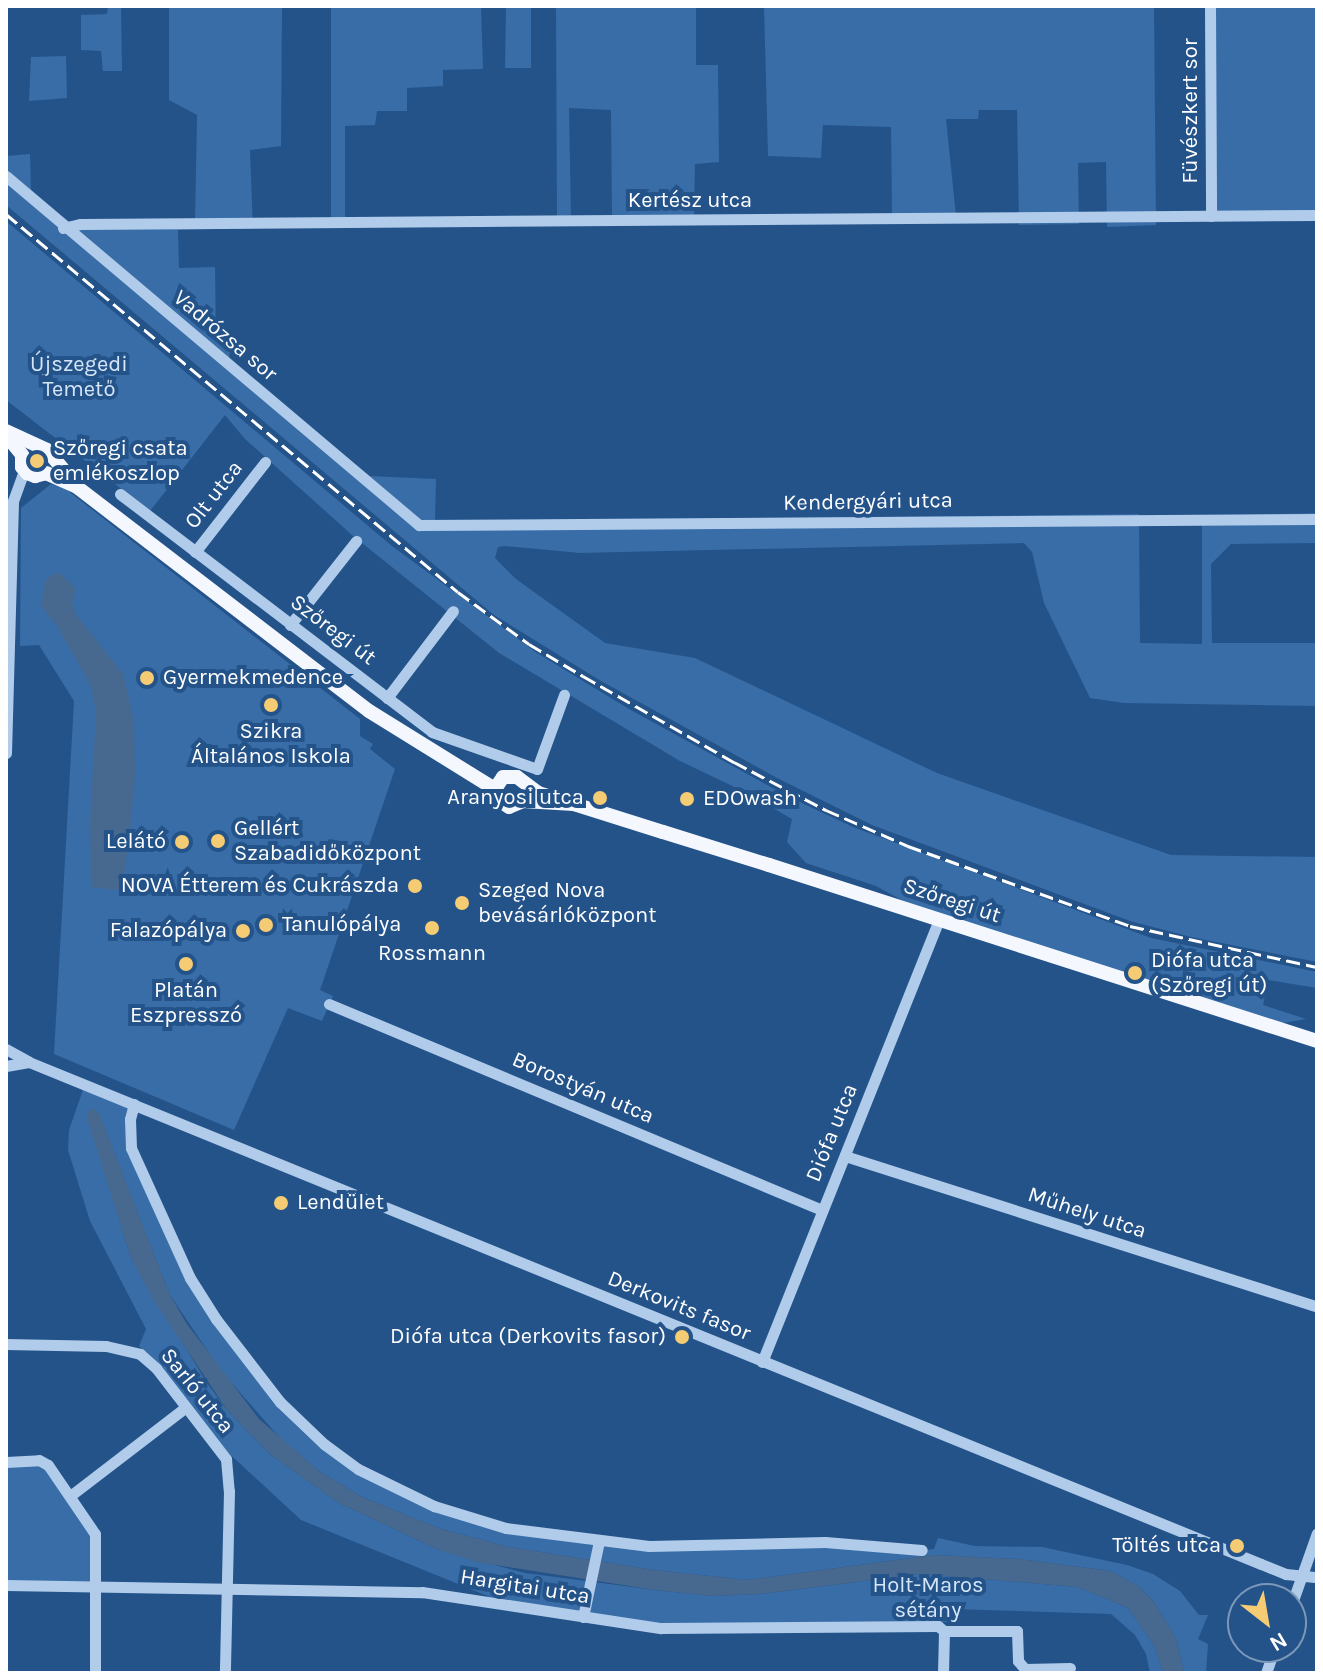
<!DOCTYPE html>
<meta charset="utf-8">
<style>
body{margin:0}
#map{position:relative;width:1323px;height:1679px;overflow:hidden;background:#24538a;font-family:Karla,sans-serif}
div>[style]{position:absolute}
.green>*{inset:0;background:#386da7}
.water>*{inset:0;background:#476990}
.minor>*{height:11px;margin:-5.5px;padding:0 5.5px;transform-origin:5.5px;border-radius:5.5px;background:#b0ccea}
.major>*{height:14px;margin:-7px;padding:0 7px;transform-origin:7px;border-radius:7px;background:#f4f8fe}
.rail>*{height:3px;margin-top:-1.5px;transform-origin:0;background:repeating-linear-gradient(90deg,#fff 0 14px,transparent 0 20px)}
.dots>*{width:22px;height:22px;translate:-50% -50%;box-sizing:border-box;border:4px solid #24538a;border-radius:50%}
span{translate:-50% -50%;white-space:nowrap;text-align:center;line-height:1.15;-webkit-text-stroke:8px #24538a;paint-order:stroke}
.street-label{font-size:22px;color:#fff}
.park-label{font-size:22px;color:#d5e6f8}
.poi-label{font-size:22px;color:#fff}
.left{translate:0 -50%;text-align:left}
.right{translate:-100% -50%;text-align:right}
.frame{position:absolute;inset:0;border:8px solid #fff;pointer-events:none}
.north{position:absolute;left:1227px;top:1583px;width:80px;height:80px;box-sizing:border-box;background:#24538a;border:2px solid #7c98b9;border-radius:50%;rotate:149deg;font-size:22px;font-weight:700;line-height:32px;text-align:center;color:#fff}
.north::after{content:'';display:block;margin:auto;width:28px;height:36px;background:#f5cc73;clip-path:polygon(50% 0,100% 100%,50% 72%,0 100%)}
</style>
<div id="map">
<div class="green">
<div style="clip-path:polygon(108px 6px,121px 6px,122px 71px,103px 71px,101px 51px,81px 50px,81px 15px,107px 14px)"></div>
<div style="clip-path:polygon(169px 6px,282px 6px,281px 146px,250px 150px,253px 228px,178px 230px,179px 268px,215px 267px,216px 339px,230px 351px,229px 362px,369px 476px,436px 479px,435px 522px,1139px 514px,1140px 643px,1202px 644px,1202px 516px,1317px 513px,1317px 543px,1231px 544px,1211px 564px,1212px 643px,1317px 643px,1317px 706px,1124px 703px,1090px 698px,1044px 603px,1032px 552px,1024px 543px,580px 553px,505px 546px,498px 547px,495px 558px,516px 579px,605px 643px,695px 658px,937px 773px,1171px 855px,1317px 857px,1317px 962px,1191px 937px,1130px 921px,872px 825px,779px 779px,601px 681px,494px 615px,6px 205px,6px 156px,30px 154px,31px 191px,64px 221px,195px 220px,197px 115px,169px 100px)"></div>
<div style="clip-path:polygon(331px 6px,481px 6px,483px 69px,443px 70px,443px 86px,407px 88px,407px 111px,377px 111px,375px 125px,345px 126px,345px 221px,331px 221px)"></div>
<div style="clip-path:polygon(506px 6px,531px 6px,531px 68px,505px 68px)"></div>
<div style="clip-path:polygon(556px 6px,696px 6px,696px 65px,718px 65px,719px 162px,695px 164px,694px 218px,612px 218px,611px 110px,569px 108px,571px 218px,557px 219px)"></div>
<div style="clip-path:polygon(764px 6px,1154px 6px,1156px 225px,1107px 227px,1106px 162px,1078px 163px,1079px 224px,1019px 225px,1017px 110px,979px 110px,978px 119px,946px 119px,956px 216px,892px 216px,891px 127px,823px 125px,821px 158px,768px 156px)"></div>
<div style="clip-path:polygon(1216px 6px,1317px 6px,1317px 211px,1216px 212px)"></div>
<div style="clip-path:polygon(66px 56px,67px 98px,29px 101px,31px 57px)"></div>
<div style="clip-path:polygon(6px 221px,392px 546px,537px 653px,629px 709px,789px 797px,853px 827px,1151px 938px,1317px 972px,1317px 988px,1268px 980px,1263px 1005px,1306px 1019px,1283px 1023px,909px 904px,876px 886px,806px 863px,787px 842px,792px 819px,747px 793px,680px 761px,499px 653px,352px 535px,245px 439px,225px 415px,150px 511px,6px 400px)"></div>
<div style="clip-path:polygon(51px 484px,62px 486px,360px 719px,360px 736px,373px 744px,370px 749px,395px 769px,320px 990px,333px 996px,322px 1021px,288px 1008px,234px 1130px,54px 1054px,74px 701px,39px 645px,20px 646px,21px 508px)"></div>
<div style="clip-path:polygon(85px 1084px,134px 1104px,129px 1135px,190px 1278px,280px 1402px,358px 1469px,460px 1516px,599px 1541px,825px 1542px,926px 1550px,934px 1549px,938px 1538px,975px 1546px,1042px 1547px,1127px 1565px,1153px 1574px,1180px 1591px,1199px 1615px,1208px 1615px,1198px 1639px,1208px 1644px,1206px 1673px,1184px 1673px,1176px 1638px,1154px 1602px,1138px 1586px,1111px 1571px,1019px 1559px,934px 1555px,747px 1580px,654px 1570px,509px 1547px,441px 1529px,362px 1497px,319px 1471px,280px 1438px,221px 1371px,170px 1295px,99px 1114px,87px 1115px,131px 1258px,207px 1383px,227px 1410px,271px 1455px,339px 1503px,439px 1550px,525px 1573px,655px 1590px,713px 1596px,759px 1594px,921px 1574px,1078px 1587px,1128px 1608px,1154px 1645px,1163px 1673px,1150px 1673px,1146px 1654px,1135px 1635px,1111px 1614px,953px 1609px,952px 1622px,653px 1624px,495px 1599px,301px 1520px,221px 1446px,161px 1366px,139px 1346px,146px 1329px,90px 1221px,68px 1150px,69px 1130px)"></div>
<div style="clip-path:polygon(39px 1460px,90px 1524px,96px 1587px,6px 1585px,6px 1462px)"></div>
</div>
<div class="water">
<div style="clip-path:polygon(60px 573px,76px 589px,72px 602px,76px 615px,123px 674px,134px 721px,135px 776px,129px 840px,122px 887px,118px 890px,91px 887px,90px 822px,96px 713px,91px 686px,58px 627px,41px 606px,45px 582px,51px 575px)"></div>
<div style="clip-path:polygon(92px 1108px,99px 1113px,170px 1295px,187px 1324px,259px 1419px,319px 1471px,362px 1497px,441px 1529px,509px 1547px,654px 1570px,747px 1580px,934px 1555px,1019px 1559px,1111px 1571px,1138px 1586px,1154px 1602px,1176px 1638px,1184px 1673px,1163px 1673px,1154px 1645px,1128px 1608px,1078px 1587px,921px 1574px,759px 1594px,713px 1596px,655px 1590px,477px 1562px,439px 1550px,339px 1503px,271px 1455px,227px 1410px,153px 1299px,131px 1258px,86px 1115px)"></div>
</div>
<div class="minor">
<div style="left:1210px;top:6px;width:210px;rotate:89.7deg"></div>
<div style="left:6px;top:176px;width:541px;rotate:40.2deg"></div>
<div style="left:419px;top:525px;width:898px;rotate:-0.38deg"></div>
<div style="left:63px;top:228px;width:17px;rotate:-13deg"></div>
<div style="left:80px;top:224px;width:1237px;rotate:-0.42deg"></div>
<div style="left:120px;top:494px;width:392px;rotate:37.3deg"></div>
<div style="left:432px;top:732px;width:111px;rotate:19.4deg"></div>
<div style="left:537px;top:769px;width:79px;rotate:-70deg"></div>
<div style="left:195px;top:552px;width:114px;rotate:-52.1deg"></div>
<div style="left:290px;top:625px;width:107px;rotate:-51.8deg"></div>
<div style="left:387px;top:698px;width:109px;rotate:-52.8deg"></div>
<div style="left:6px;top:753px;width:252px;rotate:-88.4deg"></div>
<div style="left:13px;top:501px;width:33px;rotate:-70deg"></div>
<div style="left:329px;top:1004px;width:534px;rotate:22.68deg"></div>
<div style="left:6px;top:1049px;width:26px;rotate:29deg"></div>
<div style="left:29px;top:1062px;width:1330px;rotate:22.17deg"></div>
<div style="left:1261px;top:1564px;width:27px;rotate:22deg"></div>
<div style="left:1286px;top:1574px;width:31px;rotate:6deg"></div>
<div style="left:6px;top:1066px;width:23px;rotate:-10deg"></div>
<div style="left:134px;top:1104px;width:16px;rotate:105deg"></div>
<div style="left:130px;top:1119px;width:29px;rotate:88deg"></div>
<div style="left:131px;top:1148px;width:143px;rotate:65.6deg"></div>
<div style="left:190px;top:1278px;width:49px;rotate:57.6deg"></div>
<div style="left:216px;top:1319px;width:105px;rotate:52.4deg"></div>
<div style="left:280px;top:1402px;width:61px;rotate:43.7deg"></div>
<div style="left:324px;top:1444px;width:42px;rotate:36.3deg"></div>
<div style="left:358px;top:1469px;width:85px;rotate:26deg"></div>
<div style="left:434px;top:1506px;width:75px;rotate:17deg"></div>
<div style="left:506px;top:1528px;width:144px;rotate:7.2deg"></div>
<div style="left:649px;top:1546px;width:176px;rotate:-1.3deg"></div>
<div style="left:825px;top:1542px;width:97px;rotate:4.7deg"></div>
<div style="left:845px;top:1156px;width:496px;rotate:17.7deg"></div>
<div style="left:6px;top:1344px;width:100px;rotate:1.1deg"></div>
<div style="left:106px;top:1346px;width:35px;rotate:13deg"></div>
<div style="left:140px;top:1354px;width:21px;rotate:41deg"></div>
<div style="left:156px;top:1368px;width:115px;rotate:52.4deg"></div>
<div style="left:226px;top:1459px;width:32px;rotate:85deg"></div>
<div style="left:229px;top:1491px;width:182px;rotate:91.3deg"></div>
<div style="left:762px;top:1362px;width:476px;rotate:-68.2deg"></div>
<div style="left:6px;top:1462px;width:33px;rotate:-3deg"></div>
<div style="left:39px;top:1460px;width:10px;rotate:29deg"></div>
<div style="left:48px;top:1465px;width:83px;rotate:55.7deg"></div>
<div style="left:95px;top:1534px;width:139px;rotate:90deg"></div>
<div style="left:70px;top:1496px;width:146px;rotate:-37.5deg"></div>
<div style="left:6px;top:1585px;width:416px;rotate:1deg"></div>
<div style="left:422px;top:1592px;width:242px;rotate:8.6deg"></div>
<div style="left:661px;top:1628px;width:277px;rotate:-0.4deg"></div>
<div style="left:938px;top:1626px;width:8px;rotate:40deg"></div>
<div style="left:944px;top:1631px;width:73px"></div>
<div style="left:1017px;top:1631px;width:30px;rotate:88deg"></div>
<div style="left:1018px;top:1661px;width:11px;rotate:49deg"></div>
<div style="left:1025px;top:1669px;width:45px;rotate:-1.3deg"></div>
<div style="left:1291px;top:1606px;width:77px;rotate:-70.4deg"></div>
<div style="left:583px;top:1617px;width:78px;rotate:-78.1deg"></div>
<div style="left:943px;top:1673px;width:42px;rotate:-88.6deg"></div>
<div style="left:1266px;top:1673px;width:28px;rotate:-71deg"></div>
</div>
<div class="major">
<div style="left:6px;top:431px;width:45px;rotate:24.9deg"></div>
<div style="left:47px;top:450px;width:39px;rotate:50deg"></div>
<div style="left:6px;top:435px;width:26px;rotate:51deg"></div>
<div style="left:22px;top:455px;width:12px;rotate:90deg"></div>
<div style="left:22px;top:467px;width:8px;rotate:50deg"></div>
<div style="left:27px;top:473px;width:9px;rotate:21deg"></div>
<div style="left:35px;top:476px;width:11px;rotate:-15deg"></div>
<div style="left:46px;top:473px;width:34px;rotate:24deg"></div>
<div style="left:77px;top:487px;width:368px;rotate:37.5deg"></div>
<div style="left:369px;top:711px;width:148px;rotate:31.8deg"></div>
<div style="left:574px;top:804px;width:51px;rotate:-176.6deg"></div>
<div style="left:523px;top:801px;width:15px;rotate:157deg"></div>
<div style="left:509px;top:807px;width:14px;rotate:-146deg"></div>
<div style="left:497px;top:799px;width:10px;rotate:-101deg"></div>
<div style="left:495px;top:789px;width:14px;rotate:-56deg"></div>
<div style="left:503px;top:777px;width:14px"></div>
<div style="left:517px;top:777px;width:26px;rotate:37deg"></div>
<div style="left:538px;top:793px;width:38px;rotate:17deg"></div>
<div style="left:574px;top:804px;width:93px;rotate:17.5deg"></div>
<div style="left:663px;top:832px;width:111px;rotate:17.3deg"></div>
<div style="left:769px;top:865px;width:576px;rotate:17.81deg"></div>
</div>
<div class="rail">
<div style="left:6px;top:214px;width:589px;rotate:39.91deg"></div>
<div style="left:458px;top:592px;width:88px;rotate:36.2deg"></div>
<div style="left:529px;top:644px;width:63px;rotate:30.7deg"></div>
<div style="left:583px;top:676px;width:174px;rotate:29.7deg"></div>
<div style="left:734px;top:762px;width:104px;rotate:27.6deg"></div>
<div style="left:826px;top:810px;width:90px;rotate:23.7deg"></div>
<div style="left:908px;top:846px;width:236px;rotate:19.8deg"></div>
<div style="left:1130px;top:926px;width:191px;rotate:12.4deg"></div>
</div>
<div class="dots">
<div style="left:37px;top:461px;background:#f5cc73"></div>
<div style="left:147px;top:678px;background:#f5cc73"></div>
<div style="left:271px;top:705px;background:#f5cc73"></div>
<div style="left:600px;top:798px;background:#f5cc73"></div>
<div style="left:687px;top:799px;background:#f5cc73"></div>
<div style="left:218px;top:841px;background:#f5cc73"></div>
<div style="left:182px;top:842px;background:#f5cc73"></div>
<div style="left:415px;top:886px;background:#f5cc73"></div>
<div style="left:462px;top:903px;background:#f5cc73"></div>
<div style="left:266px;top:925px;background:#f5cc73"></div>
<div style="left:432px;top:928px;background:#f5cc73"></div>
<div style="left:243px;top:931px;background:#f5cc73"></div>
<div style="left:186px;top:964px;background:#f5cc73"></div>
<div style="left:1135px;top:973px;background:#f5cc73"></div>
<div style="left:281px;top:1203px;background:#f5cc73"></div>
<div style="left:682px;top:1337px;background:#f5cc73"></div>
<div style="left:1237px;top:1546px;background:#f5cc73"></div>
</div>
<div class="street-label">
<span style="left:1191px;top:111px;rotate:-90deg">Füvészkert sor</span>
<span style="left:690px;top:201px">Kertész utca</span>
<span style="left:225px;top:336px;rotate:40deg">Vadrózsa sor</span>
<span style="left:214px;top:495px;rotate:-52deg">Olt utca</span>
<span style="left:868px;top:502px;rotate:-1deg">Kendergyári utca</span>
<span style="left:333px;top:630px;rotate:37deg">Szőregi út</span>
<span style="left:952px;top:901px;rotate:18deg">Szőregi út</span>
<span style="left:583px;top:1088px;rotate:23deg">Borostyán utca</span>
<span style="left:832px;top:1133px;rotate:-68deg">Diófa utca</span>
<span style="left:1087px;top:1213px;rotate:18deg">Műhely utca</span>
<span style="left:679px;top:1306px;rotate:22deg">Derkovits fasor</span>
<span style="left:197px;top:1391px;rotate:51deg">Sarló utca</span>
<span style="left:525px;top:1587px;rotate:9deg">Hargitai utca</span>
</div>
<div class="park-label">
<span style="left:79px;top:377px">Újszegedi<br>Temető</span>
<span style="left:928px;top:1598px">Holt-Maros<br>sétány</span>
</div>
<div class="poi-label">
<span class="left" style="left:53px;top:461px">Szőregi csata<br>emlékoszlop</span>
<span class="left" style="left:163px;top:678px">Gyermekmedence</span>
<span style="left:271px;top:744px">Szikra<br>Általános Iskola</span>
<span class="right" style="left:584px;top:798px">Aranyosi utca</span>
<span class="left" style="left:703px;top:799px">EDOwash</span>
<span class="left" style="left:234px;top:841px">Gellért<br>Szabadidőközpont</span>
<span class="right" style="left:166px;top:842px">Lelátó</span>
<span class="right" style="left:399px;top:886px">NOVA Étterem és Cukrászda</span>
<span class="left" style="left:478px;top:903px">Szeged Nova<br>bevásárlóközpont</span>
<span class="left" style="left:282px;top:925px">Tanulópálya</span>
<span class="right" style="left:227px;top:931px">Falazópálya</span>
<span style="left:432px;top:954px">Rossmann</span>
<span class="left" style="left:1151px;top:973px">Diófa utca<br>(Szőregi út)</span>
<span style="left:186px;top:1003px">Platán<br>Eszpresszó</span>
<span class="left" style="left:297px;top:1203px">Lendület</span>
<span class="right" style="left:666px;top:1337px">Diófa utca (Derkovits fasor)</span>
<span class="right" style="left:1221px;top:1546px">Töltés utca</span>
</div>
<div class="frame"></div>
<div class="north">N</div>
</div>
